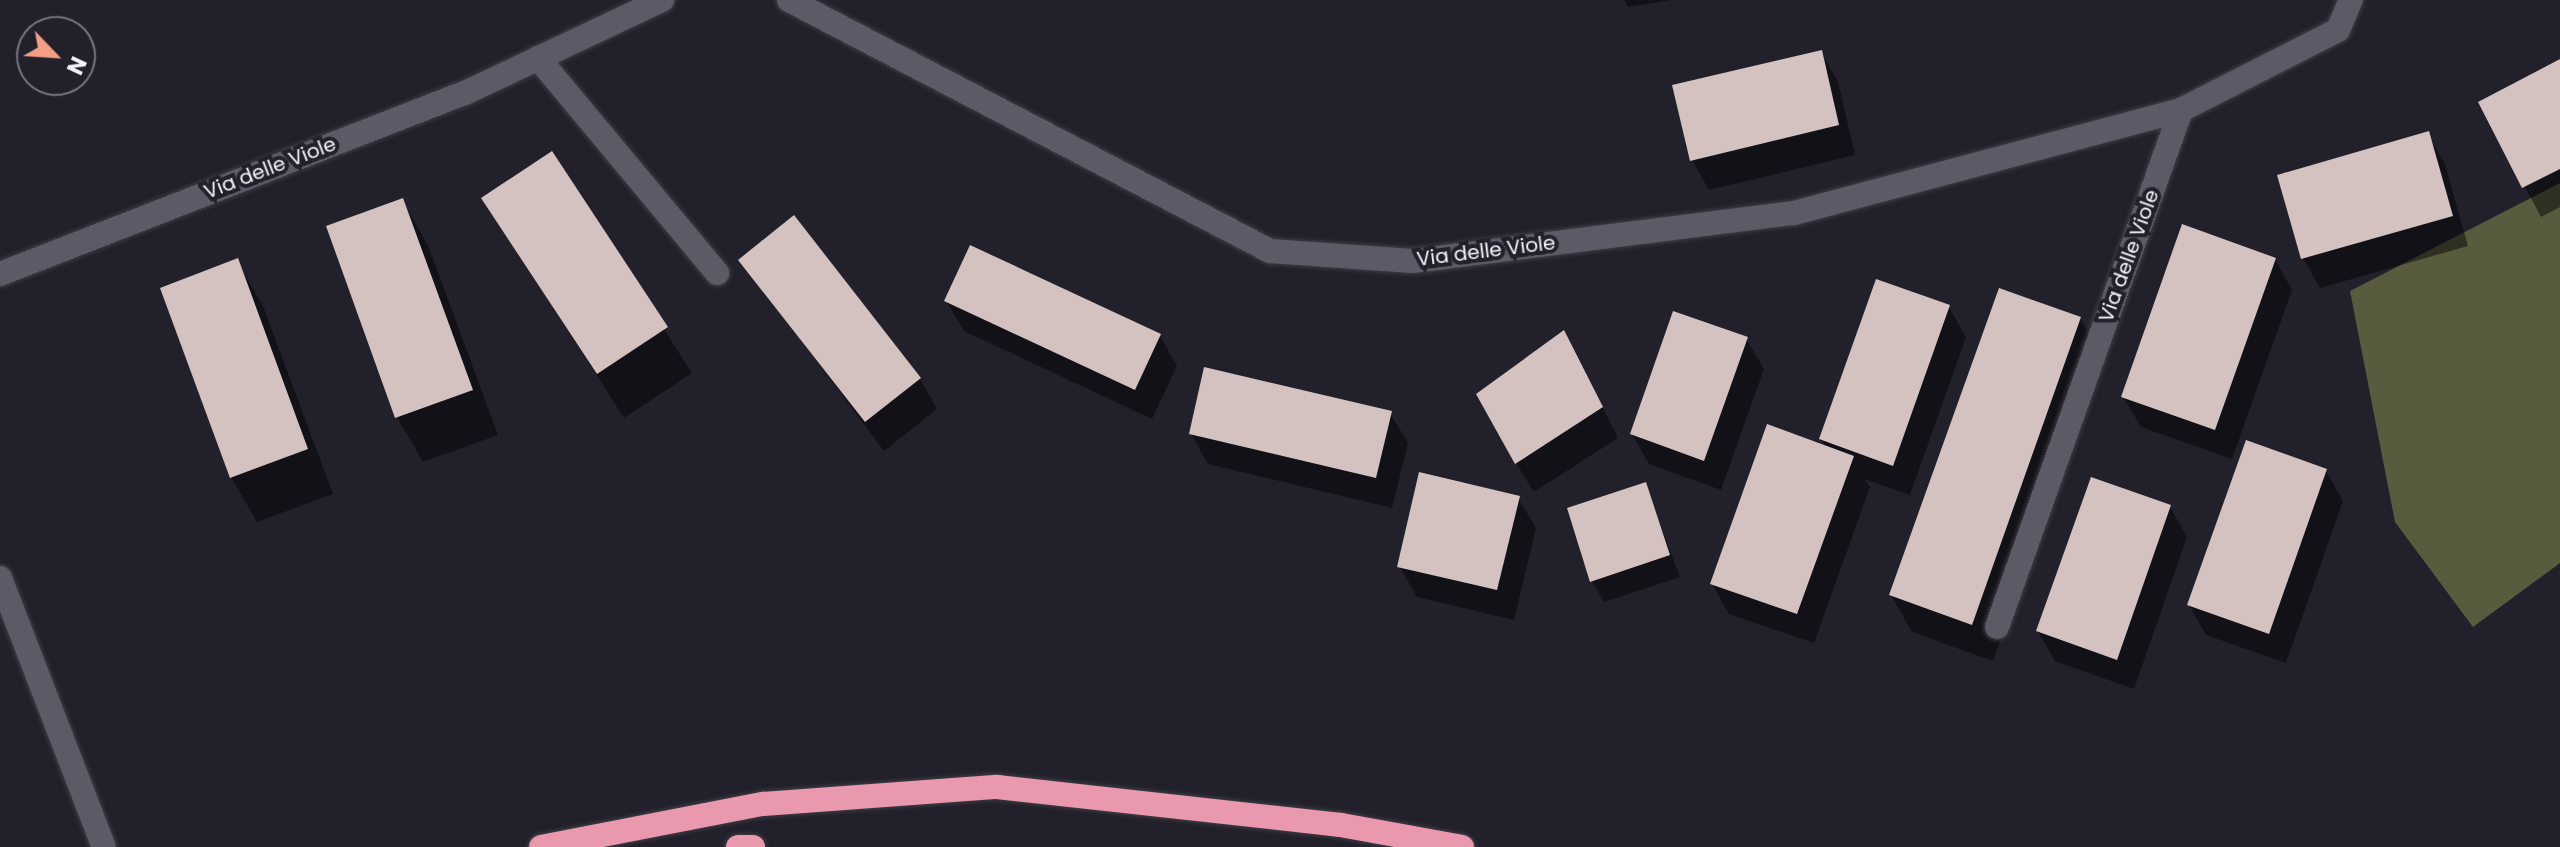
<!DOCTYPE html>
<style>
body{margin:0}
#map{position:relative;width:2560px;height:847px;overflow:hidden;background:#22202b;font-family:Poppins,sans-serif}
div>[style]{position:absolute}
.forest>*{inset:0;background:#595b3e}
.shadow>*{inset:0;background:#0007}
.building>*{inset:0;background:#d4c2c0}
.roads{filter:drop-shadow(0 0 2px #3f3d46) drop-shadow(0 0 2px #3f3d46)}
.street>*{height:24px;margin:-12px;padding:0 12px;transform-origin:12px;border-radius:12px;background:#5c5a67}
.secondary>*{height:24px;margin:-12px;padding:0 12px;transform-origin:12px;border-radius:12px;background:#5c5a67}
.highway>*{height:24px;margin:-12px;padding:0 12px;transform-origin:12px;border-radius:12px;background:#e998ad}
span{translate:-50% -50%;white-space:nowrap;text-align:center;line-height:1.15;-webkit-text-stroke:8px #22202b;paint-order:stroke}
.street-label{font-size:20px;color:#f4f2fa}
.north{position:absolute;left:16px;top:16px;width:80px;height:80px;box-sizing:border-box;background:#22202b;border:2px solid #76747e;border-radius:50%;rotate:115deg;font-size:22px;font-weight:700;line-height:32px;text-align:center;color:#f4f2fa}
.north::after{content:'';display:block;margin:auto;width:28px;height:36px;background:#f49e86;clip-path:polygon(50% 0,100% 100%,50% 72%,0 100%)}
</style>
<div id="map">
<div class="forest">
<div style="clip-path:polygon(2560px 183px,2560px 563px,2473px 627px,2395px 522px,2350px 291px)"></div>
</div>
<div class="shadow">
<div style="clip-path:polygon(1624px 0,1671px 0,1628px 7px)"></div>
<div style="clip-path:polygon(1821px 52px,1838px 82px,1855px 155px,1709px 190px,1692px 160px)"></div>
<div style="clip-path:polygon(2560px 62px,2560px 207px,2541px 217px,2480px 102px)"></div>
<div style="clip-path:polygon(2428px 134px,2445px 164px,2468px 246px,2320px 288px,2303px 258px)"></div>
<div style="clip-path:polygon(551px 154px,692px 373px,624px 418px,484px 199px)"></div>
<div style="clip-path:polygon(402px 200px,428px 245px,498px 435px,423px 462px,397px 417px,329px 227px)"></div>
<div style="clip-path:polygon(2275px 259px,2292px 290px,2232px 459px,2141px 427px,2123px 397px)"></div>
<div style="clip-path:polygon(741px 260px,920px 379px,937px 409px,884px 451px)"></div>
<div style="clip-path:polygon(237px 261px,263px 306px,333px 494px,257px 522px,231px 477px)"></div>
<div style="clip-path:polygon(946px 301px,1160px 336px,1177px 366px,1152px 419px,964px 331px)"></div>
<div style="clip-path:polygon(1949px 307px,1966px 337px,1910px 495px,1864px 479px,1870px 487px,1814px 643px,1729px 614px,1712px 584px,1826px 448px,1821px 439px)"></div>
<div style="clip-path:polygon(2080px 318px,2101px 355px,1993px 661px,1912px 632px,1891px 595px)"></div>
<div style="clip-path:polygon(1564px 333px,1618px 438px,1534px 492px,1516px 463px)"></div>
<div style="clip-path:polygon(1746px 339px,1764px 369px,1721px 490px,1649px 464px,1632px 434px)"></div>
<div style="clip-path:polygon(1390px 413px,1408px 443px,1392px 508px,1208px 464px,1191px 434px)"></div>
<div style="clip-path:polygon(2326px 471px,2343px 501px,2286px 663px,2206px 635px,2189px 605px)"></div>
<div style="clip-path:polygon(1645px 484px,1680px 577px,1604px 602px,1592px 581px)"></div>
<div style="clip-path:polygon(1518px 498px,1536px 528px,1514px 620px,1417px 597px,1400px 567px)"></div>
<div style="clip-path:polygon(2170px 507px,2187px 537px,2134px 689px,2055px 661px,2038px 631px)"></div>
</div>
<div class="building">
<div style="clip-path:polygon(1822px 50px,1839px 125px,1690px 161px,1672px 85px)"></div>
<div style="clip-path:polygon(2560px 59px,2560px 169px,2522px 188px,2478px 102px)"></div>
<div style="clip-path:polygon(2429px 131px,2453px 216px,2301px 259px,2277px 175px)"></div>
<div style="clip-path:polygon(552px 151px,668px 327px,597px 374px,481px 198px)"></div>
<div style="clip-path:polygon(403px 198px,473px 390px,395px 418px,326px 226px)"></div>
<div style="clip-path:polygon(794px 215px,921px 378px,865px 422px,738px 260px)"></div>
<div style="clip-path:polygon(2182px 224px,2276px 258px,2215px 430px,2121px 397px)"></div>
<div style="clip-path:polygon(970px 245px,1161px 334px,1135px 390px,944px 301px)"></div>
<div style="clip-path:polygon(238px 258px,308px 449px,230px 478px,160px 288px)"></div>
<div style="clip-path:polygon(1876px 279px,1950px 305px,1893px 466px,1819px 439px)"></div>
<div style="clip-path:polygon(1999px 288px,2081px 317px,1972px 625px,1889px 595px)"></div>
<div style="clip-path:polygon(1673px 311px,1748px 337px,1704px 461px,1630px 434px)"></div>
<div style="clip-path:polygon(1564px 330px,1603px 407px,1515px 464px,1476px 394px)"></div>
<div style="clip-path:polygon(1204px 367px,1392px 411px,1376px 478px,1189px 434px)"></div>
<div style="clip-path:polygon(1767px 424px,1854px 456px,1797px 614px,1710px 584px)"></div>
<div style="clip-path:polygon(2246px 440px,2327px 469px,2269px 634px,2187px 605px)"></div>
<div style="clip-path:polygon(1419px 472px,1520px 496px,1497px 590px,1397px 567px)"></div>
<div style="clip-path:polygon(2091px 477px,2171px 505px,2117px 660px,2036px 631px)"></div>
<div style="clip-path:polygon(1646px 482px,1670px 555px,1590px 582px,1567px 508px)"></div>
</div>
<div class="roads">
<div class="street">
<div style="left:789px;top:0;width:543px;rotate:27.56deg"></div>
<div style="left:1270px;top:251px;width:143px;rotate:4deg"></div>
<div style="left:1413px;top:261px;width:384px;rotate:-7.2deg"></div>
<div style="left:1794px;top:213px;width:400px;rotate:-14.9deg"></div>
<div style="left:2181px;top:110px;width:176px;rotate:-27deg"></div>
<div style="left:2338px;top:30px;width:33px;rotate:-67deg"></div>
<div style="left:538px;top:58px;width:280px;rotate:50.2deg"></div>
<div style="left:0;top:274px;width:499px;rotate:-21.3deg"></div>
<div style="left:465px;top:93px;width:218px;rotate:-25.3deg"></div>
<div style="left:1997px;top:627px;width:549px;rotate:-70.41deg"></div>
</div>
<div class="secondary">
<div style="left:0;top:578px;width:288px;rotate:68.9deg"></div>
</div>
<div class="highway">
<div style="left:541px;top:847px;width:226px;rotate:-11deg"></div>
<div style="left:763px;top:804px;width:235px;rotate:-4.2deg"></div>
<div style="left:997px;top:787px;width:346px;rotate:6.3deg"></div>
<div style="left:1341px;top:825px;width:123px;rotate:10.3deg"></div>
<div style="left:738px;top:847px;width:15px"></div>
</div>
</div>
<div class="street-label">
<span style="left:270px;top:168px;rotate:-21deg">Via delle Viole</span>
<span style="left:1486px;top:251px;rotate:-7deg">Via delle Viole</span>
<span style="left:2129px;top:256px;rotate:-70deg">Via delle Viole</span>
</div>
<div class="north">N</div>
</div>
